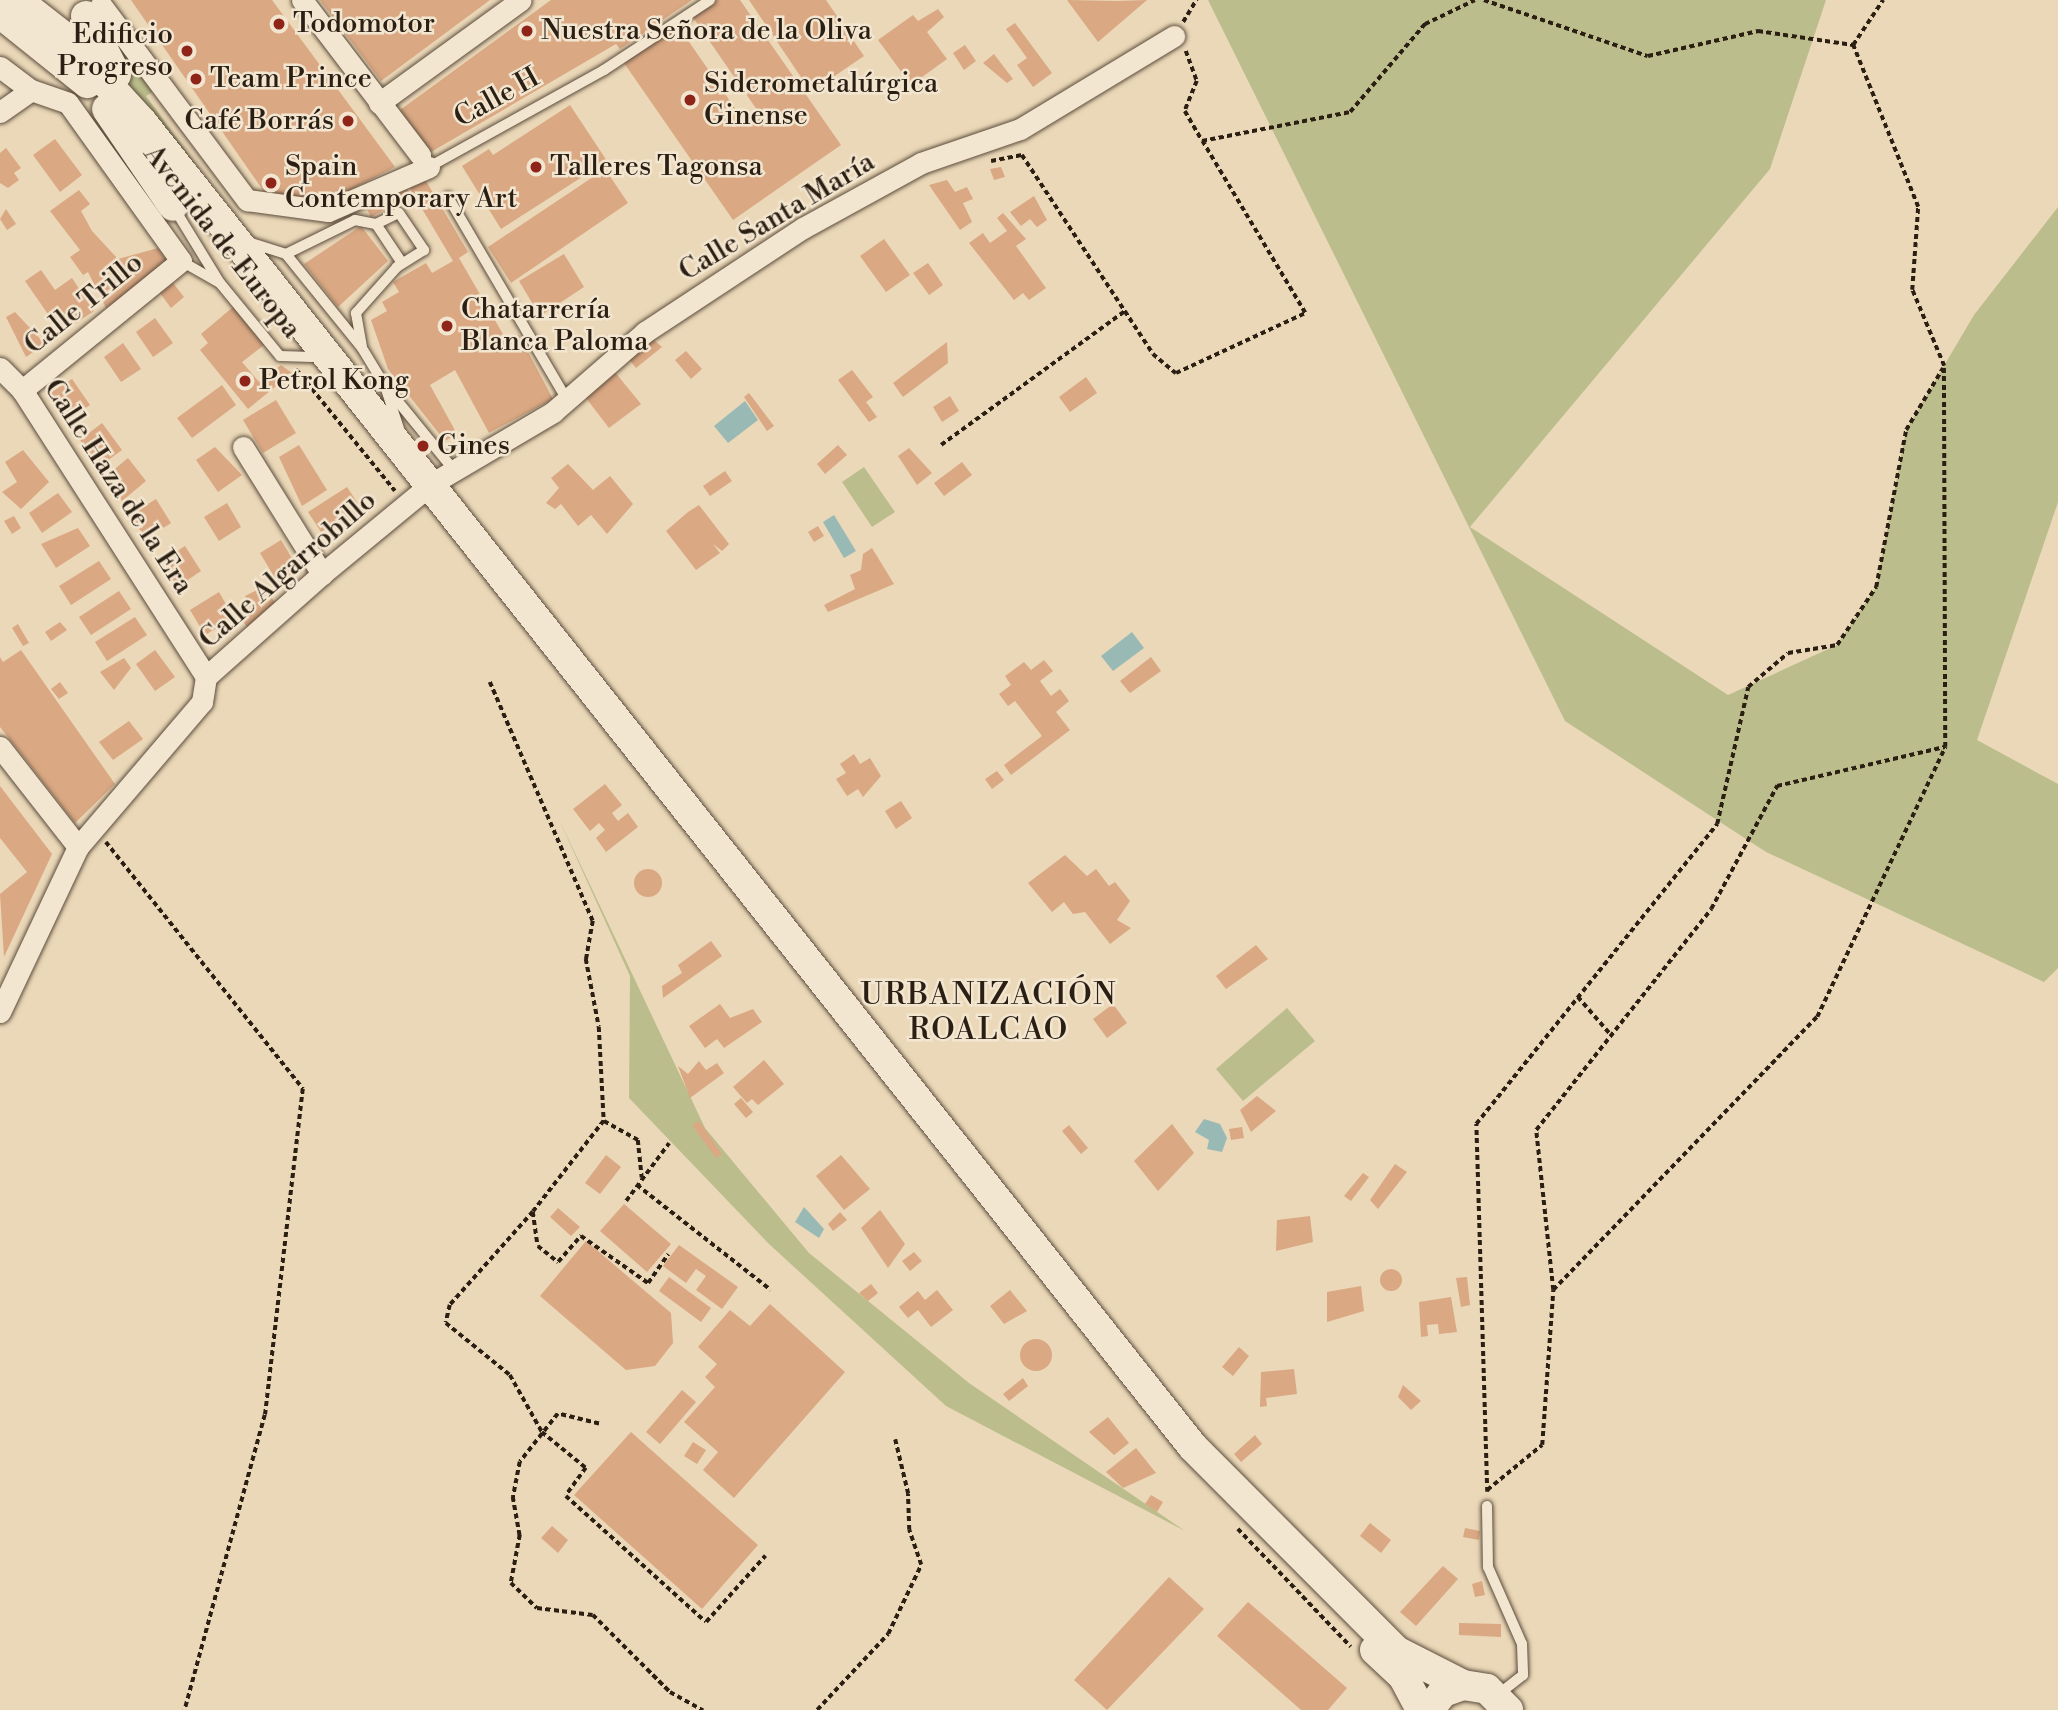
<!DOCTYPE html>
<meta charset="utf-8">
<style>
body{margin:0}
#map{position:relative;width:2058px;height:1710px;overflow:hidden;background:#ebd8b8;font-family:"Libre Bodoni",serif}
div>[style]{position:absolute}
.green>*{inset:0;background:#bbbe8c}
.water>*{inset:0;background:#99b9b5}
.building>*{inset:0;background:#daa883}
.round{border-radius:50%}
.path>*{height:3.5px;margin-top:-1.75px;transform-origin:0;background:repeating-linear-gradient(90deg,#2b1e12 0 5px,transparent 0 8.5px)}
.roads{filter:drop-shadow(0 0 2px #5b4c3c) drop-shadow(0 0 2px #5b4c3c)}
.service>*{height:10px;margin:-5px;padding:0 5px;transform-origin:5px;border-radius:5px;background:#f2e6d1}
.minor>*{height:21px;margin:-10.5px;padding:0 10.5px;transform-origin:10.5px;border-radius:10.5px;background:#f2e6d1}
.secondary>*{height:30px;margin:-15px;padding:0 15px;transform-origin:15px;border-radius:15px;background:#f2e6d1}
.dots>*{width:19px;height:19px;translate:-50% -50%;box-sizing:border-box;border:4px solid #f2e6d1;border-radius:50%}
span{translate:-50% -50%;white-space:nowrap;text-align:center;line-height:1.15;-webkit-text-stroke:5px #f2e6d1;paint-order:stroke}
.poi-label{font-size:28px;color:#2b1e12}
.left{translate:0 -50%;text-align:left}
.right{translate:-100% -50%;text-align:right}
.street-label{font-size:28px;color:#2b1e12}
.neighbourhood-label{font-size:30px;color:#2b1e12;letter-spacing:2px}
</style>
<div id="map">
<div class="green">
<div style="clip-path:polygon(1208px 0,1826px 0,1770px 169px,1470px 527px,1728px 695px,1837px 645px,1876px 587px,1906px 430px,1974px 315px,2058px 207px,2058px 502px,1977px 740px,2058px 784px,2058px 968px,2044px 982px,1766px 852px,1565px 721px)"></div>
<div style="clip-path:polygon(117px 41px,153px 92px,146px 96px,207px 180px,201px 184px,132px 89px,108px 44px)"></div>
<div style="clip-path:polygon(864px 467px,895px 512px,872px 527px,842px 482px)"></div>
<div style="clip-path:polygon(558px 817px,705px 1128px,809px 1253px,969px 1383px,1185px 1531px,946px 1406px,769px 1244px,629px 1098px,630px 976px)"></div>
<div style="clip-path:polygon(1287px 1008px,1315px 1041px,1243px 1101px,1216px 1069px)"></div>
</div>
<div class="water">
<div style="clip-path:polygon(745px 401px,758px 420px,728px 443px,714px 426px)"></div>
<div style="clip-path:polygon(834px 515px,856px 551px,844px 558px,823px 522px)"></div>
<div style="clip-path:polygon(1132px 632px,1144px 648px,1113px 671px,1101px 656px)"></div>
<div style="clip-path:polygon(1204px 1119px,1220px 1124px,1227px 1138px,1222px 1152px,1207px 1149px,1209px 1140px,1195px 1132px)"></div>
<div style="clip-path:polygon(804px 1207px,824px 1229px,819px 1238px,795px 1222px)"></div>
</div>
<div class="building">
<div style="clip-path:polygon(131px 0,272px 0,395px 167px,325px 203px,267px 196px)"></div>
<div style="clip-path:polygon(320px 0,490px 0,381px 81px)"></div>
<div style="clip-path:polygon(551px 0,692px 0,620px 49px,616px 44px,431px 152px,400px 110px)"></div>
<div style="clip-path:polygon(715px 0,740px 0,841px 145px,733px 220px,624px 63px,678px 26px,748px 127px,762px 117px,692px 16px)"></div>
<div style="clip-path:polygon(749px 0,826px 0,864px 56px,811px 92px)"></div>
<div style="clip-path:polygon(1067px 0,1116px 1px,1147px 0,1098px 42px)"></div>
<div style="clip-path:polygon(938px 9px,944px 17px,927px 32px,947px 59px,911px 85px,878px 40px,913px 15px,918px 21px)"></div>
<div style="clip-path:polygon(1015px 23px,1052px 73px,1033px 87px,1017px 65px,1027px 58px,1006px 29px)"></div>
<div style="clip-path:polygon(965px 45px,976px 61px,964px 70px,953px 53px)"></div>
<div style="clip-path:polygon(994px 54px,1013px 79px,1007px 83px,983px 63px)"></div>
<div style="clip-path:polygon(570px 105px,607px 161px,501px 229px,462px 166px,489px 149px,493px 155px)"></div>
<div style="clip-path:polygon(55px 139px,82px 175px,60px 192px,33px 155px)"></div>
<div style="clip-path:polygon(6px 148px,21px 168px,14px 173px,19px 180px,8px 188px,0 183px,0 153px)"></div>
<div style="clip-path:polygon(1001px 167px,1005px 177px,994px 180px,990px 169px)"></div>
<div style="clip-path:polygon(605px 169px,628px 203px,511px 283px,488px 247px)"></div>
<div style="clip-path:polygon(423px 176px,468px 252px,459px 258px,507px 341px,519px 335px,553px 399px,489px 433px,455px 370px,430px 385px,457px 434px,445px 441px,388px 369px,371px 320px,387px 311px,382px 302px,399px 292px,393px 282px,426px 263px,432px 273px,453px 261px,408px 185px)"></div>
<div style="clip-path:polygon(947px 180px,955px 192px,967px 187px,973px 199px,963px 203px,972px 222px,960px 230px,929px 185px)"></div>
<div style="clip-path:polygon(404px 181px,411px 196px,371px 217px,363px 202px)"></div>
<div style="clip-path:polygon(79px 190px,90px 204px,81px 211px,92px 231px,118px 259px,158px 248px,168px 263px,106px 308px,88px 272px,83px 275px,70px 257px,80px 250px,50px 211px)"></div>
<div style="clip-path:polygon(1034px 196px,1047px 220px,1037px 227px,1030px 219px,1021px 226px,1010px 212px)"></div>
<div style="clip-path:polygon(6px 209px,16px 224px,7px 230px,0 219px)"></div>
<div style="clip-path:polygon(1003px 213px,1026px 239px,1016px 246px,1046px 288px,1029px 300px,1023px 293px,1014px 300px,969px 243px,983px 233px,990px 243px,1007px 231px,997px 218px)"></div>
<div style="clip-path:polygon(361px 226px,388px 261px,338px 307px,304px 264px)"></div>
<div style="clip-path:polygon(884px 239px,910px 275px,886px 292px,860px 256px)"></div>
<div style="clip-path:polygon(564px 254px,584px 287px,540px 316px,519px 281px)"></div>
<div style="clip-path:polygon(928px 263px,943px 285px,929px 295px,913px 273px)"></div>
<div style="clip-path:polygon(41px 270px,55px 290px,72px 278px,94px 311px,61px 333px,25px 281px)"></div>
<div style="clip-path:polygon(173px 283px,184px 297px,171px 308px,160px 293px)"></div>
<div style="clip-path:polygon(233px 307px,264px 345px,242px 362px,259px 382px,281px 365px,292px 373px,248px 409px,200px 350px,208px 343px,201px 334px)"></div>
<div style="clip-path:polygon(15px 312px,45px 344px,26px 357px,6px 317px)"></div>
<div style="clip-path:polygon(155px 318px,173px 343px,153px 357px,136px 332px)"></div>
<div style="clip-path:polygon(649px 336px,662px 347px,636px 368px,627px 357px)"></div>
<div style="clip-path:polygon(947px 342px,948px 363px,903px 397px,893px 383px)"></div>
<div style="clip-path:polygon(123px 343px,141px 369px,121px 382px,104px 357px)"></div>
<div style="clip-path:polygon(686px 351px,702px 369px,691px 379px,675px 360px)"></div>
<div style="clip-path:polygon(852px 370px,873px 397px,866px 402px,877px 417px,869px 422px,838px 380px)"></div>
<div style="clip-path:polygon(614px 371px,641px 404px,609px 428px,586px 398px)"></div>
<div style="clip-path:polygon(1086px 377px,1097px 393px,1070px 412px,1059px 397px)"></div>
<div style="clip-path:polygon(72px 379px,90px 405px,68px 420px,50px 393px)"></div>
<div style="clip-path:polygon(222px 385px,236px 405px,192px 438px,177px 418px)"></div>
<div style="clip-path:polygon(749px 393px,774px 426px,767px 431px,744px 397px)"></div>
<div style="clip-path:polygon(950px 396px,959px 411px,942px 422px,933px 407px)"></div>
<div style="clip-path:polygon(276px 400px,296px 433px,263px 453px,243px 420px)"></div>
<div style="clip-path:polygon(102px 423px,122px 450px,100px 466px,80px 440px)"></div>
<div style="clip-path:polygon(299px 445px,327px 490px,302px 506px,279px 457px)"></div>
<div style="clip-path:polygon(838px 445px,847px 455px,825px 474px,817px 464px)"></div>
<div style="clip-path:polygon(215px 447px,242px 475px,218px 492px,196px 460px)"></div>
<div style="clip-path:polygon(909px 448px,932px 473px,917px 485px,898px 456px)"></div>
<div style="clip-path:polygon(23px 450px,49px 482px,21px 509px,2px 492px,17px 482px,5px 462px)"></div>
<div style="clip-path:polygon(128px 458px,146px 481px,122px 501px,104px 478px)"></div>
<div style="clip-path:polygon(962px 462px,972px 475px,944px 496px,934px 483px)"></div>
<div style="clip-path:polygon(568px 464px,593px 490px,610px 476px,633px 504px,607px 534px,591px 515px,578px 526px,561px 504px,555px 509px,546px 503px,559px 488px,551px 478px)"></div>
<div style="clip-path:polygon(725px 471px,732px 481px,710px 496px,703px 486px)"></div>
<div style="clip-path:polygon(347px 487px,364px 513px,339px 529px,335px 523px,321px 532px,308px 512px)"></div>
<div style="clip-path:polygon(58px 493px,72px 512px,42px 533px,29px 513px)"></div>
<div style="clip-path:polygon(156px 499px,171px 523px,146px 539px,130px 515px)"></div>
<div style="clip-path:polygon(227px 503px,241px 527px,219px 541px,204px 517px)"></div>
<div style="clip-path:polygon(699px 505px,729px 544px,722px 551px,713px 544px,720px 553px,696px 570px,666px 531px,688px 512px,695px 520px,688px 512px)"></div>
<div style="clip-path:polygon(14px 516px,21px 528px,12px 534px,4px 521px)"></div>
<div style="clip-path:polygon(818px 526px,824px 536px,814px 542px,808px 532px)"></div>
<div style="clip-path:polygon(78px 528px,90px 546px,56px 568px,41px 544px)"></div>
<div style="clip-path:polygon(281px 540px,300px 572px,279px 585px,260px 553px)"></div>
<div style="clip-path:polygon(185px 546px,201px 571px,176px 588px,159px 563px)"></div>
<div style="clip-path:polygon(872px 548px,894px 584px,828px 612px,824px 605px,855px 589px,850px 575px,861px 570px,863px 554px)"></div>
<div style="clip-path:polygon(99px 561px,111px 579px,71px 605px,59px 586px)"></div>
<div style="clip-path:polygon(265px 586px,275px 603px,247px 627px,240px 617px,251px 608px,245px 596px)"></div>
<div style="clip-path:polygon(119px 591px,131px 609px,91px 635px,79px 617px)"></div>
<div style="clip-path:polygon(219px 592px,234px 618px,205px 635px,190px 610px)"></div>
<div style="clip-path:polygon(135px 617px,147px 635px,107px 661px,95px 642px)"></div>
<div style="clip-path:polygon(60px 622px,67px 630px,51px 641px,45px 632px)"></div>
<div style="clip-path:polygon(18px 624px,29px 643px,23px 646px,12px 628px)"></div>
<div style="clip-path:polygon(21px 650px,115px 784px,75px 823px,0 727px,0 657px,3px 662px)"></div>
<div style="clip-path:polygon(155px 650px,175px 677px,155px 691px,136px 664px)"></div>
<div style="clip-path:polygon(1151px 657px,1161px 671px,1130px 693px,1120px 681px)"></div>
<div style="clip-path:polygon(124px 658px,131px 668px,114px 690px,100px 672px)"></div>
<div style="clip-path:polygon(1044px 660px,1053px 671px,1040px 681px,1051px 696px,1060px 689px,1069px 701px,1056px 712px,1070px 730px,1011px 775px,1004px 765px,1042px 736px,1015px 701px,1008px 706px,999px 694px,1011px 685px,1005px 676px,1024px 662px,1031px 670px)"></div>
<div style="clip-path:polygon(60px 682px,68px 693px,59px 699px,51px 689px)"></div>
<div style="clip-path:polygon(129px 721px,143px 739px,113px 760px,99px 742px)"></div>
<div style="clip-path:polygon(854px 754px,860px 764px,870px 758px,881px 776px,863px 797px,858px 789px,847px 796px,836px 779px,846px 773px,840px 764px)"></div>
<div style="clip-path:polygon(997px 771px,1004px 780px,992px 789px,985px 779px)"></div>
<div style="clip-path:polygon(605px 784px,622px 805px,612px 813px,618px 821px,628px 813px,638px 827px,606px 852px,596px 838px,605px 830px,599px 823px,590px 831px,573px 809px)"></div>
<div style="clip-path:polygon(0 786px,52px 854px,4px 957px,0 894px,27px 872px,0 838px)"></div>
<div style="clip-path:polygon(901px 801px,912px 818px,896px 829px,885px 811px)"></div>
<div style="clip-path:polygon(1065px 855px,1087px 876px,1096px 869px,1109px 886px,1115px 882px,1130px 901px,1117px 920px,1131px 928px,1110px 944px,1085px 912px,1073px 914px,1064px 902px,1052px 912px,1028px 883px)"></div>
<div class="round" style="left:634px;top:869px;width:28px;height:28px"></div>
<div style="clip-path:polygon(711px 941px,722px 956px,663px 998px,662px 986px,682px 973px,678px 965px)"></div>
<div style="clip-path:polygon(1256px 945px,1268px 959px,1226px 989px,1216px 976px)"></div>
<div style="clip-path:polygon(720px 1004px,730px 1018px,753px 1009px,762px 1022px,724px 1048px,717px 1039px,705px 1048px,689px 1026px)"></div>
<div style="clip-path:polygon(1113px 1004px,1127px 1023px,1107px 1038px,1093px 1019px)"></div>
<div style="clip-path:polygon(764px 1060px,784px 1084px,758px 1105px,752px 1099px,747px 1103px,733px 1087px)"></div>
<div style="clip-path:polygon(699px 1061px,706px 1070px,717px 1063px,724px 1073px,690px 1098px,678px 1066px,688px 1074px)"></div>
<div style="clip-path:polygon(1257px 1096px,1276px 1111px,1251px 1132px,1240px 1110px)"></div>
<div style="clip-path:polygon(741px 1098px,753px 1112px,746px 1118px,734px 1104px)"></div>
<div style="clip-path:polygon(699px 1121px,722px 1154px,716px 1158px,692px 1125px)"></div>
<div style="clip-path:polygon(1172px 1124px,1194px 1153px,1158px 1191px,1134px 1161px)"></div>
<div style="clip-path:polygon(1069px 1125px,1088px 1148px,1081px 1154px,1062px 1131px)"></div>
<div style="clip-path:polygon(1242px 1127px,1244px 1138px,1231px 1140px,1229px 1129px)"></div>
<div style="clip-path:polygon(606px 1155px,621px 1167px,600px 1194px,585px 1183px)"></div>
<div style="clip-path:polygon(841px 1155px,870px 1189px,844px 1210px,816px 1176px)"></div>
<div style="clip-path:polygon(1395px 1164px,1407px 1172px,1378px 1209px,1370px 1200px)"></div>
<div style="clip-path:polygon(1363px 1173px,1369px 1177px,1351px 1201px,1344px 1196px)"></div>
<div style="clip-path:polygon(624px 1204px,671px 1244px,647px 1272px,600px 1231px)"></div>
<div style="clip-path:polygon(558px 1208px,580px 1227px,571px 1236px,550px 1217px)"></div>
<div style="clip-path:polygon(880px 1210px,905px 1244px,888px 1268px,861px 1228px)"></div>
<div style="clip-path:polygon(840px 1212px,847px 1220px,833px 1231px,828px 1224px)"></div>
<div style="clip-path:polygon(1310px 1216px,1313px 1242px,1276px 1251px,1277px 1220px)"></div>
<div style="clip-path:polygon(586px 1241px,671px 1313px,673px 1343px,655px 1366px,626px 1370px,540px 1296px)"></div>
<div style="clip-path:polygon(679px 1245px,738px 1287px,722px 1309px,696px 1290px,706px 1276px,696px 1269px,686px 1283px,663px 1266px)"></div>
<div style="clip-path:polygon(914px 1252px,922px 1261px,910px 1271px,902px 1261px)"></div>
<div class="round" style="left:1380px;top:1269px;width:22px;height:22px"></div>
<div style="clip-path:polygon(669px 1277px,711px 1308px,701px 1322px,659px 1291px)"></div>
<div style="clip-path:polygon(1467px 1277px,1470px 1305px,1461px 1307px,1456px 1278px)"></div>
<div style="clip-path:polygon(871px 1284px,878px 1293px,868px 1301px,859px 1293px)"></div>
<div style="clip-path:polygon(1361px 1286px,1364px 1311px,1327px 1322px,1327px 1292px)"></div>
<div style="clip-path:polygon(937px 1290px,953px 1310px,931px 1327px,918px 1310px,908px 1318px,899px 1307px,918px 1291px,925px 1300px)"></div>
<div style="clip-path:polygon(1010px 1290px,1027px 1311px,1004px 1324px,990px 1306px)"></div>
<div style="clip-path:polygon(1451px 1297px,1457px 1332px,1439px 1334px,1438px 1324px,1427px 1325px,1428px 1336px,1421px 1337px,1419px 1302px)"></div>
<div style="clip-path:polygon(770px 1304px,845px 1372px,734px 1498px,703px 1470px,718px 1452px,684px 1422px,715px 1387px,705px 1377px,717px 1364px,698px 1347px,730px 1310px,750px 1326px)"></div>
<div class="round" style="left:1020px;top:1339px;width:32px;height:32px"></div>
<div style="clip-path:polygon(1239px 1347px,1249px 1356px,1233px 1376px,1222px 1367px)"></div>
<div style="clip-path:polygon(1294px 1369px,1297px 1394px,1266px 1398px,1267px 1406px,1260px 1407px,1261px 1372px)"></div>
<div style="clip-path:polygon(1023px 1378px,1028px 1386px,1009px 1401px,1003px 1394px)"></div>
<div style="clip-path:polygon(1403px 1385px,1421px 1401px,1411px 1410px,1398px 1397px)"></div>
<div style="clip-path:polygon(682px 1390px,696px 1402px,660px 1444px,646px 1432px)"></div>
<div style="clip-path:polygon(1108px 1417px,1129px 1443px,1114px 1455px,1089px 1432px)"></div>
<div style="clip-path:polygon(631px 1432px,758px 1545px,702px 1609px,574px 1495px)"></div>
<div style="clip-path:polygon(1255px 1435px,1262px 1444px,1241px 1462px,1234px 1454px)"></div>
<div style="clip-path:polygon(693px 1442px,706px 1450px,697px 1464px,684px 1456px)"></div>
<div style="clip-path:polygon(1136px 1448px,1156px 1473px,1123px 1488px,1106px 1472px)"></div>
<div style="clip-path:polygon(1151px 1495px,1163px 1502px,1157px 1512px,1145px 1504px)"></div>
<div style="clip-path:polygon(1370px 1523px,1391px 1540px,1381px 1553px,1360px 1536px)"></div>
<div style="clip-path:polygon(552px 1526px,568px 1540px,558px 1553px,541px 1538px)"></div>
<div style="clip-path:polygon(1465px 1528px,1480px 1531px,1479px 1540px,1463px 1537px)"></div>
<div style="clip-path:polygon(1443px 1566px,1458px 1579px,1416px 1626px,1400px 1612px)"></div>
<div style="clip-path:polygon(1169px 1577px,1204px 1609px,1107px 1710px,1074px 1680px)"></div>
<div style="clip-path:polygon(1482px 1581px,1485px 1595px,1475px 1597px,1472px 1584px)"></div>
<div style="clip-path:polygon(1248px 1602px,1347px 1688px,1328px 1710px,1301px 1710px,1217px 1636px)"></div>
<div style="clip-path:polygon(1459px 1623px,1501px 1624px,1501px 1637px,1459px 1635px)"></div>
</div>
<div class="path">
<div style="left:1484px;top:0;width:173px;rotate:18.9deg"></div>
<div style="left:1648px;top:56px;width:113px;rotate:-12.8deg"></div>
<div style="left:1758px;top:31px;width:96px;rotate:8.4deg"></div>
<div style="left:1183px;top:22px;width:26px;rotate:-59deg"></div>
<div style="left:1186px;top:51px;width:32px;rotate:70deg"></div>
<div style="left:1197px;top:81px;width:32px;rotate:112deg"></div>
<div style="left:1185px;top:111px;width:34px;rotate:60deg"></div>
<div style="left:1202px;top:141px;width:151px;rotate:-11.1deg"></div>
<div style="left:1350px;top:112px;width:116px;rotate:-49.6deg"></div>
<div style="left:1425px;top:24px;width:55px;rotate:-25.6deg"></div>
<div style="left:991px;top:161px;width:32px;rotate:-11deg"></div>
<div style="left:1022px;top:155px;width:238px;rotate:56.6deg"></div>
<div style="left:1153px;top:354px;width:30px;rotate:40deg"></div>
<div style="left:1176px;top:373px;width:142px;rotate:-24.9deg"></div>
<div style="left:1305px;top:313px;width:200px;rotate:-120.9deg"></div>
<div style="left:296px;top:369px;width:157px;rotate:50.9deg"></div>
<div style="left:941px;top:445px;width:229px;rotate:-36.1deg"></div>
<div style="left:490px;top:682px;width:260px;rotate:66.7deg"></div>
<div style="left:593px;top:921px;width:39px;rotate:100deg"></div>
<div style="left:586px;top:959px;width:69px;rotate:79.2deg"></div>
<div style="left:599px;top:1027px;width:94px;rotate:87deg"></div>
<div style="left:604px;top:1121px;width:115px;rotate:128deg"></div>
<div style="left:533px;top:1212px;width:34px;rotate:82deg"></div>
<div style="left:538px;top:1246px;width:26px;rotate:39deg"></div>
<div style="left:558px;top:1262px;width:35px;rotate:-49deg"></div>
<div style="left:581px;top:1236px;width:82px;rotate:35deg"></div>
<div style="left:648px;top:1283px;width:35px;rotate:-55deg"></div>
<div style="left:106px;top:842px;width:316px;rotate:51.4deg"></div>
<div style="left:303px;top:1089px;width:328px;rotate:96.6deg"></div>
<div style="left:265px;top:1415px;width:306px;rotate:105.2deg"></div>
<div style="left:1578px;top:997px;width:50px;rotate:49deg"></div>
<div style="left:604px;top:1121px;width:39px;rotate:29deg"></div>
<div style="left:638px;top:1140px;width:38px;rotate:84deg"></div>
<div style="left:637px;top:1185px;width:170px;rotate:38.1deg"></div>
<div style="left:626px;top:1201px;width:72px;rotate:-53.4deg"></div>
<div style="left:533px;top:1212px;width:125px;rotate:131.7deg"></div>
<div style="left:450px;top:1305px;width:18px;rotate:103deg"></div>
<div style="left:446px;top:1323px;width:82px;rotate:39.1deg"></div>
<div style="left:510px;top:1375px;width:65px;rotate:60.7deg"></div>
<div style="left:542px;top:1432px;width:57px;rotate:39.3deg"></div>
<div style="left:586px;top:1468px;width:34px;rotate:126deg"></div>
<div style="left:566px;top:1496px;width:188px;rotate:42deg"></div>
<div style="left:706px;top:1622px;width:89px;rotate:-48.2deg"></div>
<div style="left:1553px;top:1290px;width:380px;rotate:-46deg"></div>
<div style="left:1817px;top:1017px;width:299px;rotate:-64.6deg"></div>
<div style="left:1945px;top:747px;width:381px;rotate:-90.2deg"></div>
<div style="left:1944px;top:366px;width:82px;rotate:-112.8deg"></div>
<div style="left:1912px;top:290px;width:83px;rotate:-85.9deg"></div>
<div style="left:1918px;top:207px;width:175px;rotate:-111.9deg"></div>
<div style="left:1853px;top:45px;width:54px;rotate:-56.3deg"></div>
<div style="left:599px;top:1424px;width:42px;rotate:-166.3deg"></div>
<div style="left:558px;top:1414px;width:61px;rotate:128.4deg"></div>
<div style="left:520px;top:1462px;width:36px;rotate:101deg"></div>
<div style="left:513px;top:1497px;width:39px;rotate:80deg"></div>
<div style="left:520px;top:1535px;width:49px;rotate:100.6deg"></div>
<div style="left:511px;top:1583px;width:36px;rotate:44deg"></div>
<div style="left:537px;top:1608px;width:56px;rotate:7.1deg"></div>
<div style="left:593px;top:1615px;width:109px;rotate:45deg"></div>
<div style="left:670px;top:1692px;width:38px;rotate:29deg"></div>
<div style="left:1487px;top:1490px;width:71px;rotate:-39.3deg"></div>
<div style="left:1542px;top:1445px;width:155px;rotate:-85.9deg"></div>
<div style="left:1553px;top:1290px;width:161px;rotate:-96.1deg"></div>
<div style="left:1536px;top:1130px;width:282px;rotate:-51.6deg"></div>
<div style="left:1711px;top:909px;width:140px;rotate:-61.8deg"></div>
<div style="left:1777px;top:786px;width:172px;rotate:-13.1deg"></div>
<div style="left:1487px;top:1492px;width:368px;rotate:-91.7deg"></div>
<div style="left:1476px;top:1124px;width:385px;rotate:-51.2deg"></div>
<div style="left:1717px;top:824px;width:140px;rotate:-77.2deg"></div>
<div style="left:1748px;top:687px;width:52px;rotate:-40.4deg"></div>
<div style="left:1788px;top:653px;width:50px;rotate:-9.3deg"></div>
<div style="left:1837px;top:645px;width:70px;rotate:-56.1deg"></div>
<div style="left:1876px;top:587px;width:160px;rotate:-79.2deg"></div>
<div style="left:1906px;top:430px;width:72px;rotate:-59.2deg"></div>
<div style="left:1238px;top:1529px;width:163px;rotate:46.2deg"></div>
<div style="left:817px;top:1710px;width:104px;rotate:-46.9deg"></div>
<div style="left:888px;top:1634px;width:76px;rotate:-64.4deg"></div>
<div style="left:921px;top:1565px;width:37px;rotate:-109deg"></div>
<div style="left:909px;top:1530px;width:36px;rotate:-92deg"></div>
<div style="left:908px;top:1494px;width:56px;rotate:-103.5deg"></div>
</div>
<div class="roads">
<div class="service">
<div style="left:429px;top:167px;width:200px;rotate:-29deg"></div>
<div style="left:604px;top:70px;width:127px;rotate:-33.4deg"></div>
<div style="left:448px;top:197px;width:235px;rotate:59.6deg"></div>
<div style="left:174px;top:208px;width:88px;rotate:58.5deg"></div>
<div style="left:220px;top:283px;width:94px;rotate:50.6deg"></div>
<div style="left:280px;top:356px;width:32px;rotate:2deg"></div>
<div style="left:376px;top:224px;width:47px;rotate:56.3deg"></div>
<div style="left:245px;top:241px;width:43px;rotate:17.6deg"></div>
<div style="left:286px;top:254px;width:121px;rotate:51deg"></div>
<div style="left:362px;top:348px;width:44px;rotate:58.8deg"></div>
<div style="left:385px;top:386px;width:48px;rotate:71.9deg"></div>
<div style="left:286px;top:254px;width:77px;rotate:-26.2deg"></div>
<div style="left:355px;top:220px;width:21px;rotate:11deg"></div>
<div style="left:376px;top:224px;width:25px;rotate:-26deg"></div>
<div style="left:399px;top:213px;width:45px;rotate:56deg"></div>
<div style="left:424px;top:250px;width:32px;rotate:148deg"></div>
<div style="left:397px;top:267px;width:62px;rotate:131.7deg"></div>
<div style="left:356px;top:313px;width:34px;rotate:80deg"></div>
<div style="left:181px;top:261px;width:43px;rotate:29.6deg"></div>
<div style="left:391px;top:393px;width:98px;rotate:50.8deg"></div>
<div style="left:1487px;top:1506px;width:61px;rotate:89.1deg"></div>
<div style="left:1488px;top:1567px;width:84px;rotate:66.2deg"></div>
<div style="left:1522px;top:1644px;width:31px;rotate:88deg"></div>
<div style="left:1523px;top:1675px;width:33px;rotate:142deg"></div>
</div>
<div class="minor">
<div style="left:302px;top:0;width:195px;rotate:52.7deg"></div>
<div style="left:101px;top:5px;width:244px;rotate:53.2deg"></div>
<div style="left:247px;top:200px;width:82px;rotate:7.7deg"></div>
<div style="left:328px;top:211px;width:110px;rotate:-23.5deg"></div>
<div style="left:0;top:67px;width:39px;rotate:37deg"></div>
<div style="left:31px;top:90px;width:39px;rotate:19deg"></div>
<div style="left:68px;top:103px;width:194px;rotate:54.4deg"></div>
<div style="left:181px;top:261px;width:205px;rotate:140.9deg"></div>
<div style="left:379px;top:103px;width:175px;rotate:-36deg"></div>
<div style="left:0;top:112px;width:38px;rotate:-35deg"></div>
<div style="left:0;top:368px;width:31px;rotate:45deg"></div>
<div style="left:22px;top:390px;width:341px;rotate:57.3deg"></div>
<div style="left:243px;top:447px;width:150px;rotate:58.1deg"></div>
<div style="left:0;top:747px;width:127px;rotate:52deg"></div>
<div style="left:0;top:1012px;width:183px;rotate:-64.7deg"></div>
<div style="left:78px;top:847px;width:191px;rotate:-49.5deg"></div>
<div style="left:202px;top:702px;width:25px;rotate:-81deg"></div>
<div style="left:206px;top:677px;width:155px;rotate:-41.6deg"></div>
<div style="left:322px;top:574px;width:141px;rotate:-39.5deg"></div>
<div style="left:431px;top:484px;width:142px;rotate:-30.5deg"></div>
<div style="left:553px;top:412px;width:122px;rotate:-41deg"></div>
<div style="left:645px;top:332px;width:189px;rotate:-33.4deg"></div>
<div style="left:803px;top:228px;width:135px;rotate:-28.8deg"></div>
<div style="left:921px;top:163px;width:105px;rotate:-19deg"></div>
<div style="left:1020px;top:129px;width:180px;rotate:-31.1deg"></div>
</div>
<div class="secondary">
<div style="left:17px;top:0;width:58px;rotate:38deg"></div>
<div style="left:63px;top:36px;width:117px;rotate:47.4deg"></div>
<div style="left:142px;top:122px;width:1691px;rotate:51.58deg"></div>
<div style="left:1193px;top:1447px;width:288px;rotate:45.1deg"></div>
<div style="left:1396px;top:1651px;width:75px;rotate:26.9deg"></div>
<div style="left:0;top:13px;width:112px;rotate:38.8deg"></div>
<div style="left:86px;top:16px;width:66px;rotate:63deg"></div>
<div style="left:107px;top:109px;width:117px;rotate:55.8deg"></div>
<div style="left:1375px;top:1650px;width:38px;rotate:43deg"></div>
<div style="left:1403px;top:1676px;width:38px;rotate:62deg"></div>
<div style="left:1429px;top:1710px;width:23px;rotate:-52deg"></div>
<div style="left:1443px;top:1692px;width:21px;rotate:-19deg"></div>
<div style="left:1463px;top:1685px;width:24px;rotate:9deg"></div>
<div style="left:1487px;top:1689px;width:30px;rotate:45deg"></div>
</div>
</div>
<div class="dots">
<div style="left:279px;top:24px;background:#8f2418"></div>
<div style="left:527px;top:31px;background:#8f2418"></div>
<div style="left:187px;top:51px;background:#8f2418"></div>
<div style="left:196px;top:79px;background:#8f2418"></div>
<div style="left:690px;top:100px;background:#8f2418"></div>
<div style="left:348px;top:121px;background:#8f2418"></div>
<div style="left:536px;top:167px;background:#8f2418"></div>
<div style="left:271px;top:183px;background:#8f2418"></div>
<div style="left:447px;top:326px;background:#8f2418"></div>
<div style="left:245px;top:381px;background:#8f2418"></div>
<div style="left:423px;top:446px;background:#8f2418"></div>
</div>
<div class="poi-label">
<span class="left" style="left:293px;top:24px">Todomotor</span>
<span class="left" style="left:541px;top:31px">Nuestra Señora de la Oliva</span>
<span class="right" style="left:173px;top:51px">Edificio<br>Progreso</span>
<span class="left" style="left:210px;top:79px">Team Prince</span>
<span class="left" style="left:704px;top:100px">Siderometalúrgica<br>Ginense</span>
<span class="right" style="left:334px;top:121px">Café Borrás</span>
<span class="left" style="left:285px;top:183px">Spain<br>Contemporary Art</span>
<span class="left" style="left:550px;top:167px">Talleres Tagonsa</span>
<span class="left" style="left:461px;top:326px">Chatarrería<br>Blanca Paloma</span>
<span class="left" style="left:259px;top:381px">Petrol Kong</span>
<span class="left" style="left:437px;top:446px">Gines</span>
</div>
<div class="street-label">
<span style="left:497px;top:98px;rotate:-29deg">Calle H</span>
<span style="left:777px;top:217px;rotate:-31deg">Calle Santa María</span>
<span style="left:222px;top:242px;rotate:52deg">Avenida de Europa</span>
<span style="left:84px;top:304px;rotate:-39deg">Calle Trillo</span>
<span style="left:118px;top:487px;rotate:57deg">Calle Haza de la Era</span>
<span style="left:288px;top:570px;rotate:-41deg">Calle Algarrobillo</span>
</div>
<div class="neighbourhood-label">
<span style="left:989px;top:1012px">URBANIZACIÓN<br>ROALCAO</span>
</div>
</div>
